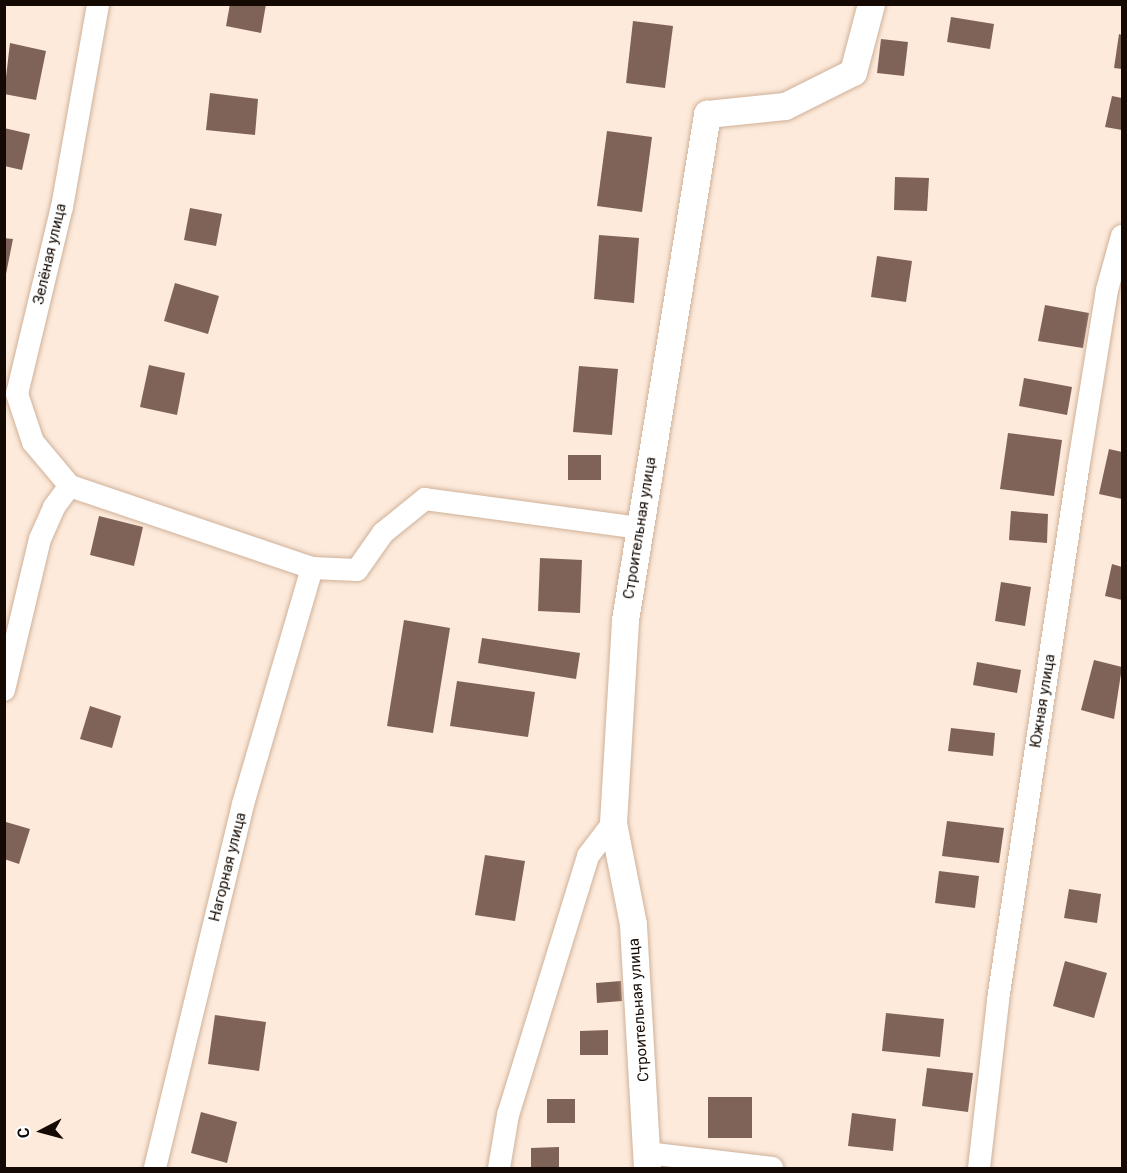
<!DOCTYPE html>
<meta charset="utf-8">
<style>
body{margin:0}
#map{position:relative;width:1127px;height:1173px;overflow:hidden;background:#fdeadb;font-family:Roboto,sans-serif}
div>[style]{position:absolute}
.building>*{inset:0;background:#806358}
.roads{filter:drop-shadow(0 0 2px #cfb199) drop-shadow(0 0 2px #cfb199)}
.minor>*{height:22px;margin:-11px;padding:0 11px;transform-origin:11px;border-radius:11px;background:#fff}
.tertiary>*{height:27px;margin:-13.5px;padding:0 13.5px;transform-origin:13.5px;border-radius:13.5px;background:#fff}
span{translate:-50% -50%;white-space:nowrap;text-align:center;line-height:1.15;-webkit-text-stroke:6px #fff;paint-order:stroke}
.street-label{font-size:15px;color:#140a03}
.frame{position:absolute;inset:0;border:6px solid #140a03;pointer-events:none}
.north{position:absolute;left:12px;top:1101px;width:60px;height:60px;-webkit-text-stroke:4px #fff;paint-order:stroke;rotate:264deg;font-size:16px;font-weight:700;line-height:24px;text-align:center;color:#140a03}
.north::after{content:'';display:block;margin:auto;width:21px;height:27px;background:#140a03;clip-path:polygon(50% 0,100% 100%,50% 72%,0 100%)}
</style>
<div id="map">
<div class="building">
<div style="clip-path:polygon(230px 4px,266px 4px,261px 33px,226px 26px)"></div>
<div style="clip-path:polygon(951px 17px,994px 24px,990px 49px,947px 42px)"></div>
<div style="clip-path:polygon(633px 21px,673px 26px,665px 88px,626px 83px)"></div>
<div style="clip-path:polygon(1119px 34px,1122px 35px,1122px 69px,1114px 68px)"></div>
<div style="clip-path:polygon(881px 39px,908px 42px,904px 76px,877px 73px)"></div>
<div style="clip-path:polygon(10px 43px,46px 51px,36px 100px,4px 94px)"></div>
<div style="clip-path:polygon(210px 93px,258px 99px,255px 135px,206px 130px)"></div>
<div style="clip-path:polygon(1112px 96px,1122px 98px,1122px 130px,1105px 127px)"></div>
<div style="clip-path:polygon(4px 128px,30px 134px,22px 170px,4px 166px)"></div>
<div style="clip-path:polygon(607px 131px,652px 137px,642px 212px,597px 206px)"></div>
<div style="clip-path:polygon(895px 177px,929px 178px,927px 211px,894px 210px)"></div>
<div style="clip-path:polygon(190px 208px,222px 214px,216px 246px,184px 240px)"></div>
<div style="clip-path:polygon(599px 235px,639px 238px,634px 303px,594px 299px)"></div>
<div style="clip-path:polygon(4px 238px,13px 239px,6px 274px,4px 274px)"></div>
<div style="clip-path:polygon(877px 256px,912px 261px,906px 302px,871px 297px)"></div>
<div style="clip-path:polygon(175px 283px,219px 296px,208px 334px,164px 321px)"></div>
<div style="clip-path:polygon(1045px 305px,1089px 313px,1083px 348px,1038px 341px)"></div>
<div style="clip-path:polygon(149px 365px,185px 373px,177px 415px,140px 407px)"></div>
<div style="clip-path:polygon(579px 366px,618px 369px,612px 435px,573px 432px)"></div>
<div style="clip-path:polygon(1024px 378px,1072px 387px,1067px 415px,1019px 406px)"></div>
<div style="clip-path:polygon(1008px 433px,1062px 440px,1054px 496px,1000px 489px)"></div>
<div style="clip-path:polygon(1109px 449px,1122px 452px,1122px 499px,1099px 494px)"></div>
<div style="clip-path:polygon(568px 455px,601px 455px,601px 480px,568px 480px)"></div>
<div style="clip-path:polygon(1011px 511px,1048px 514px,1047px 543px,1009px 540px)"></div>
<div style="clip-path:polygon(99px 516px,143px 527px,134px 566px,90px 555px)"></div>
<div style="clip-path:polygon(540px 558px,582px 560px,580px 613px,538px 611px)"></div>
<div style="clip-path:polygon(1112px 564px,1122px 567px,1122px 600px,1105px 596px)"></div>
<div style="clip-path:polygon(1001px 582px,1031px 587px,1025px 626px,995px 621px)"></div>
<div style="clip-path:polygon(404px 620px,450px 628px,433px 733px,387px 726px)"></div>
<div style="clip-path:polygon(482px 638px,580px 653px,576px 679px,478px 663px)"></div>
<div style="clip-path:polygon(1094px 660px,1122px 667px,1114px 719px,1081px 710px)"></div>
<div style="clip-path:polygon(977px 662px,1021px 670px,1017px 693px,973px 685px)"></div>
<div style="clip-path:polygon(457px 681px,535px 692px,528px 737px,450px 726px)"></div>
<div style="clip-path:polygon(90px 706px,121px 716px,112px 748px,80px 739px)"></div>
<div style="clip-path:polygon(951px 728px,995px 733px,993px 756px,948px 751px)"></div>
<div style="clip-path:polygon(947px 821px,1004px 828px,999px 863px,942px 856px)"></div>
<div style="clip-path:polygon(6px 822px,30px 829px,19px 864px,4px 859px)"></div>
<div style="clip-path:polygon(485px 855px,525px 861px,515px 921px,475px 915px)"></div>
<div style="clip-path:polygon(939px 871px,979px 876px,975px 908px,935px 903px)"></div>
<div style="clip-path:polygon(1069px 889px,1101px 894px,1097px 923px,1064px 918px)"></div>
<div style="clip-path:polygon(1065px 961px,1107px 973px,1094px 1018px,1053px 1006px)"></div>
<div style="clip-path:polygon(621px 981px,622px 1001px,597px 1003px,596px 983px)"></div>
<div style="clip-path:polygon(886px 1013px,944px 1019px,940px 1057px,882px 1051px)"></div>
<div style="clip-path:polygon(215px 1015px,266px 1022px,259px 1071px,208px 1064px)"></div>
<div style="clip-path:polygon(608px 1030px,608px 1055px,580px 1055px,580px 1031px)"></div>
<div style="clip-path:polygon(927px 1068px,973px 1073px,968px 1112px,922px 1106px)"></div>
<div style="clip-path:polygon(708px 1097px,752px 1097px,752px 1138px,708px 1138px)"></div>
<div style="clip-path:polygon(547px 1099px,575px 1099px,575px 1123px,547px 1123px)"></div>
<div style="clip-path:polygon(201px 1112px,237px 1122px,227px 1163px,191px 1153px)"></div>
<div style="clip-path:polygon(852px 1113px,896px 1119px,893px 1151px,848px 1146px)"></div>
<div style="clip-path:polygon(559px 1147px,559px 1168px,531px 1168px,531px 1148px)"></div>
</div>
<div class="roads">
<div class="minor">
<div style="left:70px;top:486px;width:57px;rotate:-130.1deg"></div>
<div style="left:33px;top:442px;width:51px;rotate:-108.4deg"></div>
<div style="left:17px;top:394px;width:192px;rotate:-76.5deg"></div>
<div style="left:62px;top:207px;width:206px;rotate:-79.9deg"></div>
<div style="left:4px;top:690px;width:155px;rotate:-76.6deg"></div>
<div style="left:40px;top:539px;width:35px;rotate:-66deg"></div>
<div style="left:54px;top:507px;width:26px;rotate:-53deg"></div>
<div style="left:70px;top:486px;width:256px;rotate:18.7deg"></div>
<div style="left:312px;top:568px;width:45px;rotate:2.5deg"></div>
<div style="left:357px;top:570px;width:45px;rotate:-54.9deg"></div>
<div style="left:383px;top:533px;width:54px;rotate:-39deg"></div>
<div style="left:425px;top:499px;width:216px;rotate:7.7deg"></div>
<div style="left:647px;top:1153px;width:126px;rotate:6.8deg"></div>
<div style="left:155px;top:1168px;width:374px;rotate:-76.4deg"></div>
<div style="left:243px;top:804px;width:246px;rotate:-73.7deg"></div>
<div style="left:499px;top:1168px;width:54px;rotate:-80.4deg"></div>
<div style="left:508px;top:1115px;width:271px;rotate:-72.8deg"></div>
<div style="left:588px;top:856px;width:41px;rotate:-52.9deg"></div>
<div style="left:979px;top:1168px;width:169px;rotate:-83.5deg"></div>
<div style="left:998px;top:1000px;width:537px;rotate:-81.43deg"></div>
<div style="left:1078px;top:469px;width:181px;rotate:-80.8deg"></div>
<div style="left:1107px;top:290px;width:56px;rotate:-74.5deg"></div>
</div>
<div class="tertiary">
<div style="left:647px;top:1168px;width:244px;rotate:-93.3deg"></div>
<div style="left:633px;top:924px;width:103px;rotate:-101.2deg"></div>
<div style="left:613px;top:823px;width:203px;rotate:-86.6deg"></div>
<div style="left:625px;top:620px;width:513px;rotate:-80.79deg"></div>
<div style="left:707px;top:114px;width:78px;rotate:-5.9deg"></div>
<div style="left:785px;top:106px;width:76px;rotate:-26.6deg"></div>
<div style="left:853px;top:72px;width:70px;rotate:-75.2deg"></div>
</div>
</div>
<div class="street-label">
<span style="left:50px;top:254px;rotate:-77deg">Зелёная улица</span>
<span style="left:640px;top:528px;rotate:-81deg">Строительная улица</span>
<span style="left:1043px;top:701px;rotate:-81deg">Южная улица</span>
<span style="left:228px;top:867px;rotate:-76deg">Нагорная улица</span>
<span style="left:639px;top:1010px;rotate:-94deg">Строительная улица</span>
</div>
<div class="frame"></div>
<div class="north">С</div>
</div>
